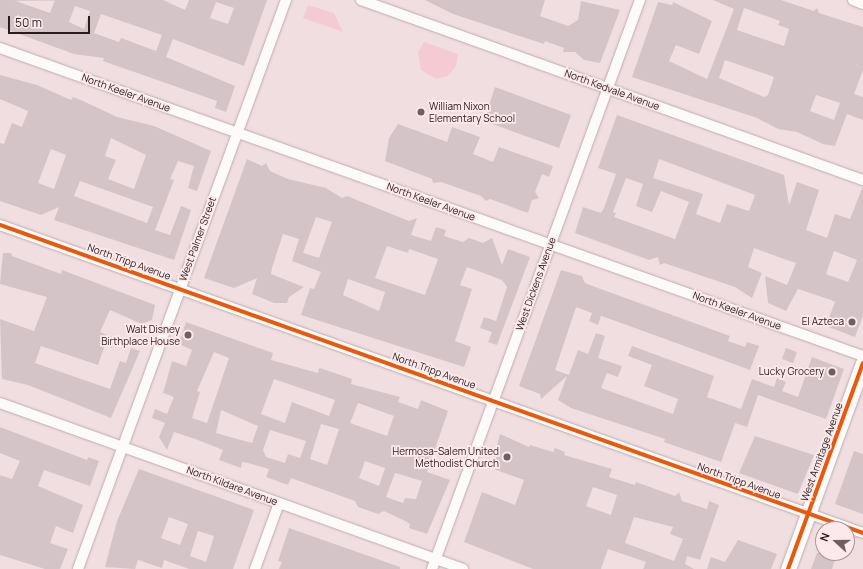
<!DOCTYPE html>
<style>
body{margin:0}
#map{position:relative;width:863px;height:569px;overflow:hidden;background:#f1dee1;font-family:Manrope,sans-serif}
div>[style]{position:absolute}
.green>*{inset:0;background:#f5cbd3}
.building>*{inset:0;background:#d5c4c7}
.roads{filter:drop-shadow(0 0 1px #bcacae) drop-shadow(0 0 1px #bcacae)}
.minor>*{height:10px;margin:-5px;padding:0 5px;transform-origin:5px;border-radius:5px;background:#fdfafa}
.secondary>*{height:15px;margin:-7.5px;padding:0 7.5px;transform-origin:7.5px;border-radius:7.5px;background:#fdfafa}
.cycleway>*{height:4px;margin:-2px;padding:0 2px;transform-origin:2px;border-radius:2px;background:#e8590c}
.dots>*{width:11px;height:11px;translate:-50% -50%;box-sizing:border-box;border:2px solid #fbe9eb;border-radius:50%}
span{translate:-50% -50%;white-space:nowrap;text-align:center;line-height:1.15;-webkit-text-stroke:3.5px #fbe9eb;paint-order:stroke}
.street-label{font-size:10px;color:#2a1b1d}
.poi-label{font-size:10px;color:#2a1b1d}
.left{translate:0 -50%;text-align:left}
.right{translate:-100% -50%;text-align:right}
.north{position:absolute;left:815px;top:521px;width:40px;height:40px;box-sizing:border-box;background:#fbe9eb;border:1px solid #a79799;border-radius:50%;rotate:291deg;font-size:11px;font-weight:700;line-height:16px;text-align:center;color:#2a1b1d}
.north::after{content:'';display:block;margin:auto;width:14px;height:18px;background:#705f62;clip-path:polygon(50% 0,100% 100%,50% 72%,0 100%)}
.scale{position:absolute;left:8px;top:16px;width:82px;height:18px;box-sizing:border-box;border:2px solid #2a1b1d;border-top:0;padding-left:5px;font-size:12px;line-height:14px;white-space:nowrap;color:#2a1b1d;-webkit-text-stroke:3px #fbe9eb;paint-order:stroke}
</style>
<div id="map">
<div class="green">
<div style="clip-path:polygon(308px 5px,334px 13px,343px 32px,303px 18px)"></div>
<div style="clip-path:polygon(424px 42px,458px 54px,456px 66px,448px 76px,436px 79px,421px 70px,418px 52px)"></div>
</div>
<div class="building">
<div style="clip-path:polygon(evenodd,0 0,13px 0,50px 13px,55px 0,163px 0,185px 10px,189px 0,267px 0,244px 66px,173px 39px,166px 57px,235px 86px,226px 112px,215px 108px,217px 101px,103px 61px,104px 58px,74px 54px,0 27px,0 0,216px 2px,234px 8px,228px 24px,210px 18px,216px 2px,0 0,75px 6px,90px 11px,84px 29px,69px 22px,75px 6px,0 0,101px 14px,162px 35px,156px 51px,121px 38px,119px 42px,94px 33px,101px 14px)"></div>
<div style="clip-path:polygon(425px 0,545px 0,540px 16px,568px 26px,578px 20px,581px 1px,620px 10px,600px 63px,584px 60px,575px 52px,563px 52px,564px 48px,545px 41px,544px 44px,453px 14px)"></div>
<div style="clip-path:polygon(evenodd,713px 0,781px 0,814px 11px,817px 8px,819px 13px,863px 27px,863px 70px,854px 94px,863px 97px,863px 120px,847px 114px,835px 146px,823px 144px,797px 132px,778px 129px,757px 118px,632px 77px,658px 2px,672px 5px,673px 2px,712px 21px,699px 54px,676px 45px,669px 61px,707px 79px,734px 9px,713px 0,744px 8px,780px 21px,778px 25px,789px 29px,784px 46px,737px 30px,744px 8px,713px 0,725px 60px,774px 77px,768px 95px,764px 97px,719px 78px,725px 60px,713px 0,816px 95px,840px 103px,834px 120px,810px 111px,816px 95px)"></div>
<div style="clip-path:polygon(evenodd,0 75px,37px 85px,71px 100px,73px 97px,83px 101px,117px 117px,154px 126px,211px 151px,197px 191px,188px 188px,194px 166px,178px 161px,170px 179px,174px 180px,155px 230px,170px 235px,181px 206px,191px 210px,174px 260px,54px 220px,59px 207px,41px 215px,0 201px,0 143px,4px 144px,12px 123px,22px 127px,28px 111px,0 99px,0 75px,111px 138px,146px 155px,134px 189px,108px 179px,116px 160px,105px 156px,111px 138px,0 75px,51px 149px,66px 155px,54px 189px,38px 183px,51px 149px,0 75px,80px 181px,153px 207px,147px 223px,74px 196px,80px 181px)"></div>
<div style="clip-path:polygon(495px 87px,571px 115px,559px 148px,484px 121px)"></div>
<div style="clip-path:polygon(evenodd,617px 115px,784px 175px,789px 205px,797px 182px,819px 190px,806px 230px,827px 238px,835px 214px,850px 219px,863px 186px,863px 316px,855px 337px,826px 326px,835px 302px,831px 300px,798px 289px,786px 311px,768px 303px,765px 276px,787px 285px,796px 263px,784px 259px,754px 248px,748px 267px,762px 273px,752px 298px,735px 287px,664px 263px,660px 265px,658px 257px,649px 260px,575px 233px,583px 207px,601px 213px,604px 208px,616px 174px,598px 168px,617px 115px,659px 159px,755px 195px,749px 211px,727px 204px,720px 223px,696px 214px,703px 194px,653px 178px,659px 159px,617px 115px,626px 178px,643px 184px,636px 206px,652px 212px,661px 191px,689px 202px,675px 239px,614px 217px,616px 213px,613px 212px,626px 178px,617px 115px,834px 251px,857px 260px,848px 282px,826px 274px,834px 251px)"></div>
<div style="clip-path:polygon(398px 124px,447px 142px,452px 127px,480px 137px,473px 154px,493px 162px,499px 147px,553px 166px,549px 177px,542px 174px,535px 192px,539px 198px,532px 200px,528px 213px,490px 199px,486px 201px,481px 196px,441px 182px,433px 183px,432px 179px,385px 161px,389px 138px)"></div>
<div style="clip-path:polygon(evenodd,247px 159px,262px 166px,266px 163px,270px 171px,288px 179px,326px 188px,342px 198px,347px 196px,409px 221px,417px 218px,411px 235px,431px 241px,436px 227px,446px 230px,444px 236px,463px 242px,469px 238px,483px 243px,492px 238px,502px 265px,508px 249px,530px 257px,497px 345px,488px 342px,492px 332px,480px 328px,484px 317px,496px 321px,507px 287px,502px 280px,467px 267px,460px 285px,472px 289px,455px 341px,471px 347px,464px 367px,301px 315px,310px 288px,314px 289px,321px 272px,292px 261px,299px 239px,283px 234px,272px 268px,271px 274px,304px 287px,289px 297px,287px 303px,274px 303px,252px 294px,257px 278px,234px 288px,204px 278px,247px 159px,316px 217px,332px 222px,319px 258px,303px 253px,316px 217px,247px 159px,387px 246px,408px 253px,409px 249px,438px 259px,425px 295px,375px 278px,387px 246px,247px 159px,348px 279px,385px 292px,379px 311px,343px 295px,348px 279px)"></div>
<div style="clip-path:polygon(3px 253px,11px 253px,12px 256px,61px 274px,62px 270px,155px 305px,152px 320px,142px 324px,110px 310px,100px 332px,115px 338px,112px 348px,105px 345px,98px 365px,41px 346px,35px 363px,110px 389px,120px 361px,126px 363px,131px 348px,140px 351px,111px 418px,28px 385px,2px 379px,0 319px,34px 331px,47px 297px,0 284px)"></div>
<div style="clip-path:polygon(561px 270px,582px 276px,585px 283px,598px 288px,730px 336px,728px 341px,745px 347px,747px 342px,759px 346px,750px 370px,613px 320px,601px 316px,598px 325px,589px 321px,592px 313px,576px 307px,555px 370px,569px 375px,578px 350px,588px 354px,596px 333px,605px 336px,598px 358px,622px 366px,618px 377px,607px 373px,601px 388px,673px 414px,678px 399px,644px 386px,652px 365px,628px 356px,632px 346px,714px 376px,707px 397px,741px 409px,752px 379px,774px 387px,777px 378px,786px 382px,782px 391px,798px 397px,812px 357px,844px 369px,826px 419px,758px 395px,747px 427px,735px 423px,721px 462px,664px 442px,665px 439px,571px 408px,558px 400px,567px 376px,541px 399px,540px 394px,519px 386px)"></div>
<div style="clip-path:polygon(evenodd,186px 322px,273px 353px,271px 360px,318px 373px,319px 368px,323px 369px,352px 379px,351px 384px,400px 397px,398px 402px,418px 409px,421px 400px,448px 411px,427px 472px,450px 480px,427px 534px,409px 528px,410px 524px,405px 521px,384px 511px,378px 514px,358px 507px,355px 501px,291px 478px,288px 485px,266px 477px,269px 469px,248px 463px,242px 462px,241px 468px,219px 460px,223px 450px,198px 440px,174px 432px,167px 450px,159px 437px,165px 423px,152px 418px,155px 409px,167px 414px,174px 397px,163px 393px,172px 361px,186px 366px,192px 350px,179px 344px,186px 322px,214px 352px,229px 358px,207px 423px,192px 418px,200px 392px,197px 391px,214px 352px,186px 322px,274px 379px,335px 400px,329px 416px,292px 402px,285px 423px,261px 414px,274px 379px,186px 322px,358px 403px,394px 416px,387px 436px,350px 423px,358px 403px,186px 322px,221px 410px,258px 426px,252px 443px,216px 433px,221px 410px,186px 322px,321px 424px,339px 429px,327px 465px,310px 459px,321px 424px,186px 322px,270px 430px,306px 441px,300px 458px,288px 454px,285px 463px,266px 457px,263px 450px,270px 430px,186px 322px,365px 461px,385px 468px,379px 486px,359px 478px,365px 461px,186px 322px,395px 473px,422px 481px,416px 499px,405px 498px,403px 503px,386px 497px,395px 473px)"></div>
<div style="clip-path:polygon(786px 348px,797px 352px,793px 363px,782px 359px)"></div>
<div style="clip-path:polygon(0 427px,87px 460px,88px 457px,99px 461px,90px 486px,44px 470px,38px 486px,83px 505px,73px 533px,56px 526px,50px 543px,68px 549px,60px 569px,45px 569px,0 555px,0 475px,12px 479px,20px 461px,0 453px)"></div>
<div style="clip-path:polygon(evenodd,500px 434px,529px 447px,530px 445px,553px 452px,555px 448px,565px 452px,564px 455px,612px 469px,609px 477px,635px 485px,636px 482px,675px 496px,679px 492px,682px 501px,707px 509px,709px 501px,719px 505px,700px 560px,687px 556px,685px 564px,694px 569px,643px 569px,646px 562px,608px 549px,601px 569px,533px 569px,464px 542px,482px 492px,515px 505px,524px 480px,491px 468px,500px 434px,593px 487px,617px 495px,611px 515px,586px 506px,593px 487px,500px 434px,634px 517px,673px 527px,670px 534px,683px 539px,674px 561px,625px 543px,634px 517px)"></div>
<div style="clip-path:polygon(755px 436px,814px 455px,798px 494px,739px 473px)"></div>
<div style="clip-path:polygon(854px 451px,863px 454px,863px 514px,835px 504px)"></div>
<div style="clip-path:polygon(evenodd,139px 469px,254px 510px,233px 569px,189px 569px,164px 560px,162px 568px,138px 560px,135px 569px,105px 567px,117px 521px,139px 469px,169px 517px,188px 524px,180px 545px,161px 538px,169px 517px,139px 469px,198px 531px,214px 536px,206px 562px,190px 556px,198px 531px)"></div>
<div style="clip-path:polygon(289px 528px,400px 567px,400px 569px,279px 569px,282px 562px,278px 561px)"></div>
<div style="clip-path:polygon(738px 540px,777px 554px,771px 569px,707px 569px,711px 557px,725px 562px)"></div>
<div style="clip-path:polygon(817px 553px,837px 553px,832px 569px,811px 569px)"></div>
</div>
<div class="roads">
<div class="minor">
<div style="left:361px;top:0;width:533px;rotate:19.73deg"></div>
<div style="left:853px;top:0;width:11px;rotate:22deg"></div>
<div style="left:0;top:48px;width:916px;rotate:19.64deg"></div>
<div style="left:0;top:225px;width:916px;rotate:19.64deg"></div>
<div style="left:0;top:403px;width:492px;rotate:19.7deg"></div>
<div style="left:78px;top:569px;width:606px;rotate:-69.92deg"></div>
<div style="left:255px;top:569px;width:70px;rotate:-70deg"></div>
<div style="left:432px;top:569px;width:606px;rotate:-69.92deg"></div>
</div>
<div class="secondary">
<div style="left:788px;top:569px;width:219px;rotate:-70deg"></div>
</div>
</div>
<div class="cycleway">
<div style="left:0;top:225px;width:916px;rotate:19.64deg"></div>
<div style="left:788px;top:569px;width:219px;rotate:-70deg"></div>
</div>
<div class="dots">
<div style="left:421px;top:112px;background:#705f62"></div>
<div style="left:852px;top:322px;background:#705f62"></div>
<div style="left:188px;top:335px;background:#705f62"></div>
<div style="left:832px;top:372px;background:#705f62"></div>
<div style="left:507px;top:457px;background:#705f62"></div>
</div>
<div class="street-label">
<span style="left:612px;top:90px;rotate:20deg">North Kedvale Avenue</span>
<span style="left:126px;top:93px;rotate:20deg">North Keeler Avenue</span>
<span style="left:431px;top:202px;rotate:20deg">North Keeler Avenue</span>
<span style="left:198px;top:239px;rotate:-70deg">West Palmer Street</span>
<span style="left:129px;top:262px;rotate:20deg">North Tripp Avenue</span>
<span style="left:536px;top:284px;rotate:-70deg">West Dickens Avenue</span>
<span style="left:737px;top:311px;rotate:20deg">North Keeler Avenue</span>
<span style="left:434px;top:371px;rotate:20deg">North Tripp Avenue</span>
<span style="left:822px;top:452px;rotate:-70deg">West Armitage Avenue</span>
<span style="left:739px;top:481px;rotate:20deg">North Tripp Avenue</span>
<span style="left:232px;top:486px;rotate:20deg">North Kildare Avenue</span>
</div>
<div class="poi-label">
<span class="left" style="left:429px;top:112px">William Nixon<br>Elementary School</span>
<span class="right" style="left:844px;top:322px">El Azteca</span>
<span class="right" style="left:180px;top:335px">Walt Disney<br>Birthplace House</span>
<span class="right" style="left:824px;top:372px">Lucky Grocery</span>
<span class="right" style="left:499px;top:457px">Hermosa-Salem United<br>Methodist Church</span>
</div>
<div class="north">N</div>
<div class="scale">50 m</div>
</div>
